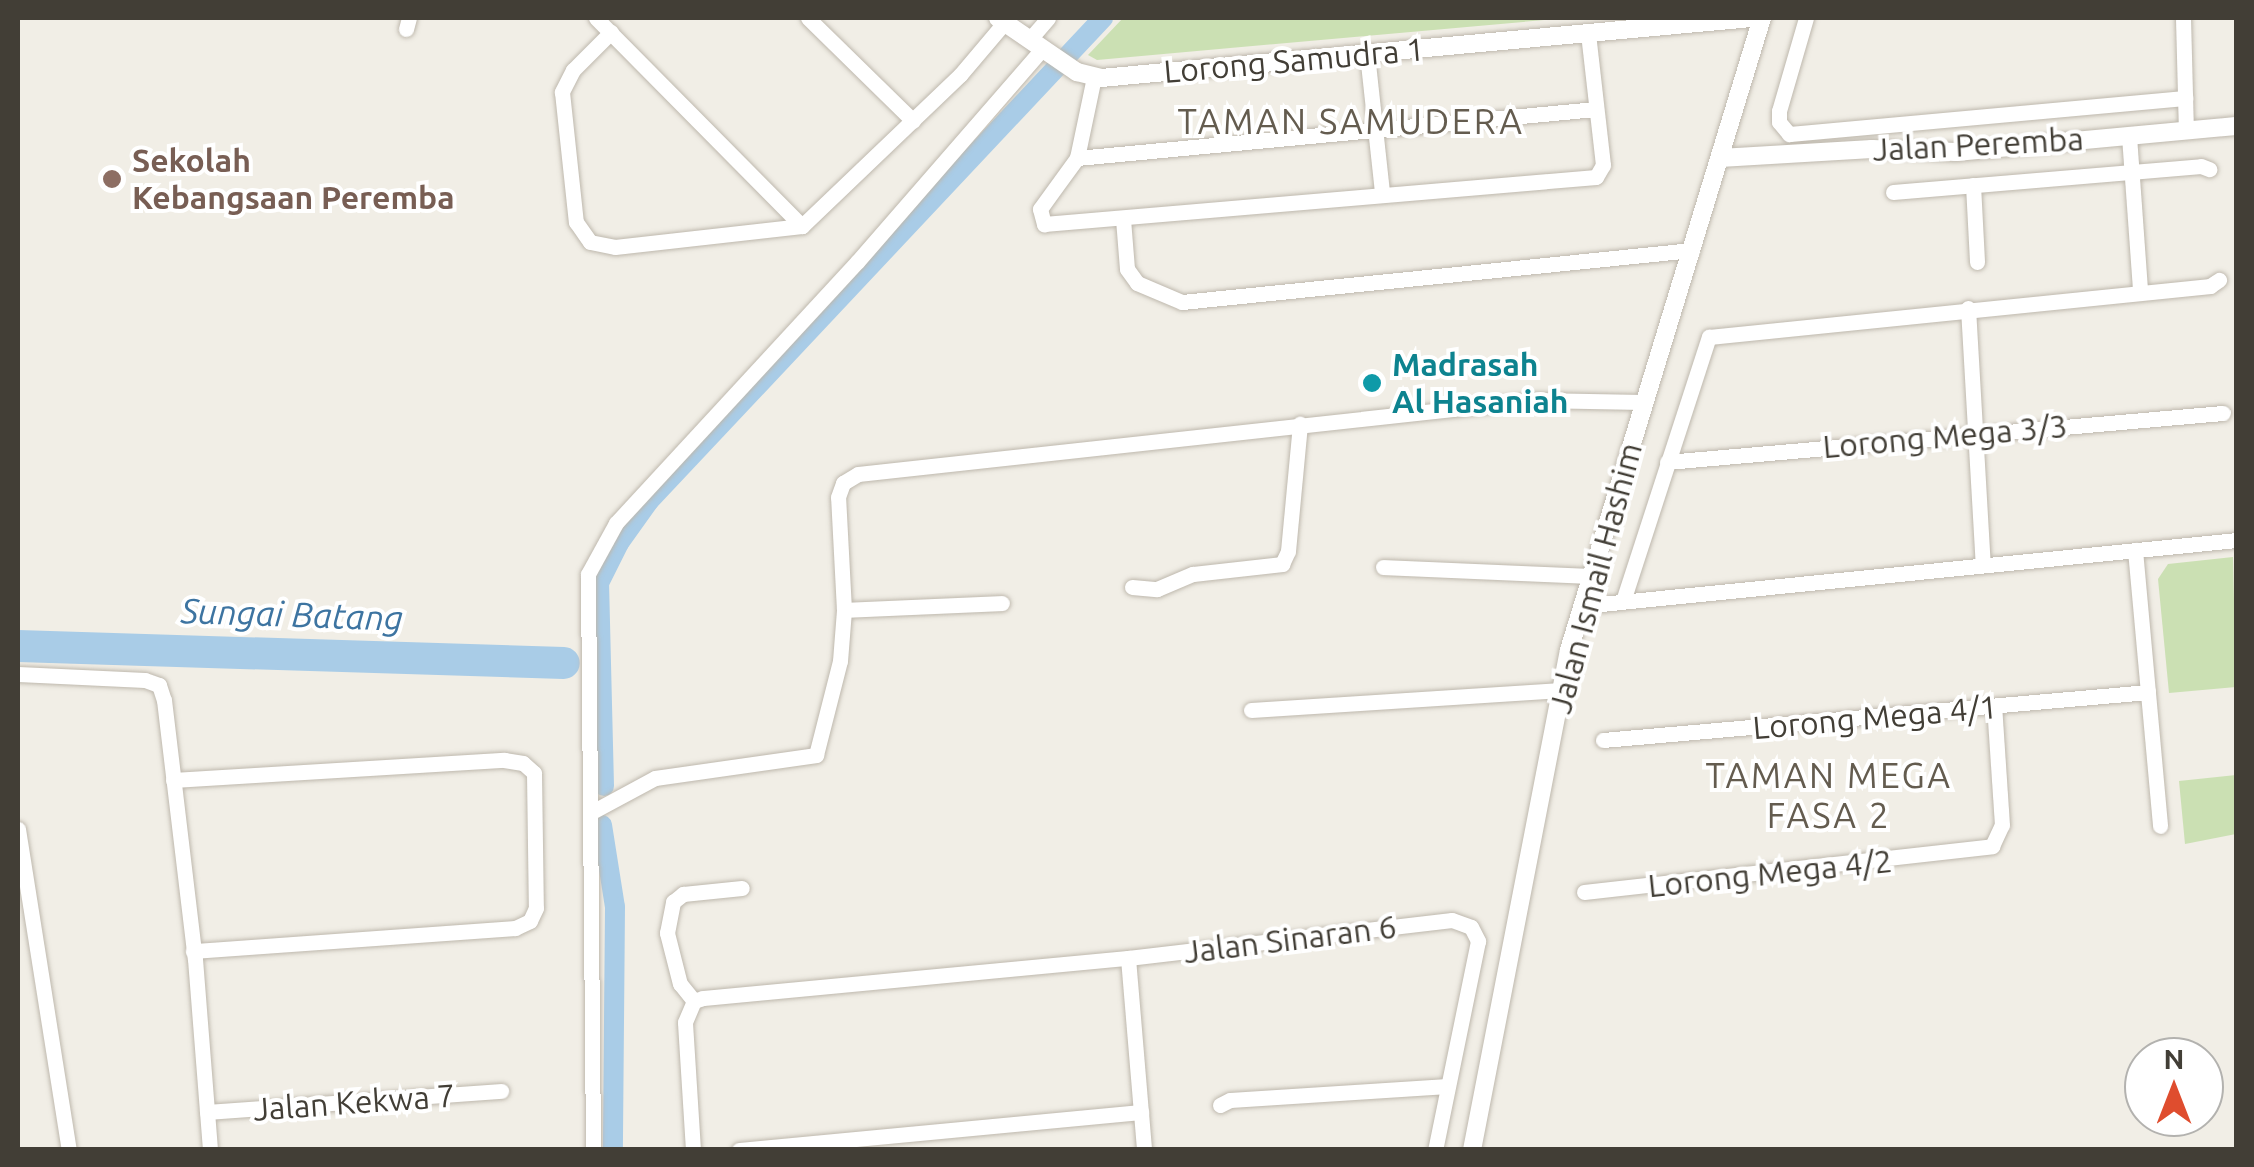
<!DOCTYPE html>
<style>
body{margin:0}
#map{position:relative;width:2254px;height:1167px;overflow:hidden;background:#f1eee6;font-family:Ubuntu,sans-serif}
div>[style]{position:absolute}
.green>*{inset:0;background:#cbe0b3}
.canal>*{height:20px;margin:-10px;padding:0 10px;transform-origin:10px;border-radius:10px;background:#a9cce7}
.river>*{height:32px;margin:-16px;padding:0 16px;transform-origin:16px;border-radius:16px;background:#a9cce7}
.roads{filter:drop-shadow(0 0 2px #beb8ad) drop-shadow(0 0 2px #beb8ad)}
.minor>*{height:15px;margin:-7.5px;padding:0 7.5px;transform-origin:7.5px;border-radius:7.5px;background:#fff}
.tertiary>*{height:18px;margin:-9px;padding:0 9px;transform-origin:9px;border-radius:9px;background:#fff}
.dots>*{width:28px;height:28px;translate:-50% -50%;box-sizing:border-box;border:5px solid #fff;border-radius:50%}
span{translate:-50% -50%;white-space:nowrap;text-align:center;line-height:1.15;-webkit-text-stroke:8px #fff;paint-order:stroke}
.street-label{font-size:32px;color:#423e36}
.education-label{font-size:32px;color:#785e54;font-weight:700}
.left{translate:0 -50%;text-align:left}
.culture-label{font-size:32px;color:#0d838f;font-weight:700}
.neighbourhood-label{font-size:35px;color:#645c4f;letter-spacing:2.5px}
.water-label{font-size:35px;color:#3d74a1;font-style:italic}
.frame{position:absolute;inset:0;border:20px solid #423e36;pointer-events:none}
.north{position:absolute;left:2124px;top:1037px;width:100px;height:100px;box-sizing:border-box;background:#fff;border:2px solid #b3b2af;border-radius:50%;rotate:0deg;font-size:28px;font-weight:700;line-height:40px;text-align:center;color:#423e36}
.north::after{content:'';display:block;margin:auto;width:35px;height:45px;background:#df4d2e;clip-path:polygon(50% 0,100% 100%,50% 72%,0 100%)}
</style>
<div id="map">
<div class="green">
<div style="clip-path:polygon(1123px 18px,1567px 18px,1097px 60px,1088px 55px)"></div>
<div style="clip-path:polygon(2233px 557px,2236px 687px,2169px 693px,2158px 579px,2168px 564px)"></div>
<div style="clip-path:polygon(2236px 775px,2236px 834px,2185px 844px,2179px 781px)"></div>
</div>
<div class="canal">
<div style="left:604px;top:786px;width:203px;rotate:-91.4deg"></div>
<div style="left:599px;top:583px;width:45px;rotate:-63.4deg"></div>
<div style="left:619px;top:543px;width:52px;rotate:-54.5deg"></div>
<div style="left:649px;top:501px;width:663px;rotate:-46.77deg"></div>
<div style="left:602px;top:825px;width:83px;rotate:81deg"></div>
<div style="left:615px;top:907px;width:243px;rotate:90.5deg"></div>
</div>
<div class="river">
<div style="left:18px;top:646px;width:546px;rotate:1.78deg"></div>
</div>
<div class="roads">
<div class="minor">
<div style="left:596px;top:18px;width:293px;rotate:45.3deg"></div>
<div style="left:808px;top:18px;width:147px;rotate:44.4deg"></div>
<div style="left:1806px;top:18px;width:97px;rotate:106.2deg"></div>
<div style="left:1779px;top:111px;width:11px;rotate:90deg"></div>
<div style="left:1779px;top:122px;width:16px;rotate:50deg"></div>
<div style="left:1789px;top:134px;width:398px;rotate:-5.2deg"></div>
<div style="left:2183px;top:18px;width:112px;rotate:88.5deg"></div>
<div style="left:406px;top:29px;width:11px;rotate:-75deg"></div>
<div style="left:611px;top:32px;width:54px;rotate:135deg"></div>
<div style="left:573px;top:70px;width:25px;rotate:117deg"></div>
<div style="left:562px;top:92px;width:131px;rotate:83.9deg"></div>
<div style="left:576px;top:222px;width:24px;rotate:55deg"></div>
<div style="left:590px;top:242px;width:25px;rotate:11deg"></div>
<div style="left:615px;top:247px;width:188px;rotate:-6.4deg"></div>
<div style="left:802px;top:226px;width:219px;rotate:-43.7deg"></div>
<div style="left:960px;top:75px;width:68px;rotate:-49.8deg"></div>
<div style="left:1029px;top:40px;width:29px;rotate:-49deg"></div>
<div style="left:1367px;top:54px;width:140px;rotate:83.8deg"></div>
<div style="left:1094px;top:77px;width:83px;rotate:101.9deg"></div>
<div style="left:1077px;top:158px;width:63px;rotate:126deg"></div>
<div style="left:1040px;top:209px;width:16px;rotate:75deg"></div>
<div style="left:1044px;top:224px;width:554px;rotate:-4.87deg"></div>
<div style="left:1596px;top:177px;width:14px;rotate:-60deg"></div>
<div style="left:1603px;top:165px;width:133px;rotate:-96.5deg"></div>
<div style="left:2129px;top:136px;width:155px;rotate:85.9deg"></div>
<div style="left:1077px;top:158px;width:520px;rotate:-5.4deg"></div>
<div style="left:1973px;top:185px;width:77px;rotate:87deg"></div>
<div style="left:1893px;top:192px;width:309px;rotate:-4.8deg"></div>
<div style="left:2201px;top:166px;width:9px;rotate:21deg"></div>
<div style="left:1123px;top:219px;width:50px;rotate:85.4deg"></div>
<div style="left:1127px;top:269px;width:17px;rotate:54deg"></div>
<div style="left:1137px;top:283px;width:49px;rotate:22.9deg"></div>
<div style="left:1182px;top:302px;width:513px;rotate:-5.82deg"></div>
<div style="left:1968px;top:308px;width:257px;rotate:86.7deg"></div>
<div style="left:1667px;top:462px;width:558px;rotate:-5.04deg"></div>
<div style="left:2135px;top:550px;width:277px;rotate:84.8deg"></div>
<div style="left:1383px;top:567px;width:206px;rotate:2.5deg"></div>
<div style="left:1132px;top:587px;width:25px;rotate:5deg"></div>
<div style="left:1157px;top:589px;width:39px;rotate:-23deg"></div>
<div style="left:1193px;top:574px;width:90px;rotate:-6.4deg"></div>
<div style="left:1282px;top:564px;width:14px;rotate:-65deg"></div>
<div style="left:1288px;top:551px;width:128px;rotate:-84.6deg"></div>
<div style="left:1623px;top:601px;width:278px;rotate:-72deg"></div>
<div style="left:1709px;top:337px;width:504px;rotate:-5.81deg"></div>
<div style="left:2210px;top:286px;width:11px;rotate:-34deg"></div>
<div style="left:1581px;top:606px;width:658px;rotate:-5.75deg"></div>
<div style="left:844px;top:610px;width:158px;rotate:-2.5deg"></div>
<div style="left:18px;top:674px;width:127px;rotate:2.7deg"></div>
<div style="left:145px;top:680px;width:15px;rotate:20deg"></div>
<div style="left:159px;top:685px;width:16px;rotate:72deg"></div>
<div style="left:164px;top:700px;width:261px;rotate:83.2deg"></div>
<div style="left:195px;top:959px;width:192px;rotate:85.5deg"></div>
<div style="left:1251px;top:710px;width:311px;rotate:-3.7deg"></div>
<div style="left:1603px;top:740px;width:547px;rotate:-5.03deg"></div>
<div style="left:173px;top:780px;width:332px;rotate:-3.5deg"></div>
<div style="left:504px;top:760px;width:19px;rotate:9deg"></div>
<div style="left:523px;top:763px;width:15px;rotate:42deg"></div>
<div style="left:534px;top:773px;width:135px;rotate:89.2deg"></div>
<div style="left:536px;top:908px;width:14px;rotate:115deg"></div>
<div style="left:530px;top:921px;width:17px;rotate:155deg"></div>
<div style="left:515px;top:928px;width:323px;rotate:175.9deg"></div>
<div style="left:590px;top:813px;width:74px;rotate:-28.3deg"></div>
<div style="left:655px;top:778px;width:163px;rotate:-8.1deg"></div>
<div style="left:816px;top:755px;width:97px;rotate:-75.7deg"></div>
<div style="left:840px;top:661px;width:51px;rotate:-85.5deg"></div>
<div style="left:844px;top:610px;width:113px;rotate:-93deg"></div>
<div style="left:838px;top:497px;width:15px;rotate:-70deg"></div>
<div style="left:843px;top:483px;width:17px;rotate:-31deg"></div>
<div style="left:858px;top:474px;width:681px;rotate:-6.24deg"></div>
<div style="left:1535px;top:400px;width:108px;rotate:1.1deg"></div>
<div style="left:18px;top:829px;width:325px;rotate:81deg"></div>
<div style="left:1584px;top:892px;width:411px;rotate:-6.4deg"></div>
<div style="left:1992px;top:846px;width:23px;rotate:-65deg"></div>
<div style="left:2002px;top:825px;width:119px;rotate:-93.8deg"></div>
<div style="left:1128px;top:958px;width:193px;rotate:85.2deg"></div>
<div style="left:694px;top:1001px;width:22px;rotate:-129deg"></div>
<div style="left:680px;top:984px;width:53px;rotate:-104.3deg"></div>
<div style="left:667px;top:933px;width:32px;rotate:-79deg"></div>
<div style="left:673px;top:902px;width:13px;rotate:-39deg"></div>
<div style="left:683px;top:894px;width:59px;rotate:-5.8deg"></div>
<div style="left:1220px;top:1105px;width:11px;rotate:-27deg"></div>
<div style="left:1230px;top:1100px;width:218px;rotate:-3.7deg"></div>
<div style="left:207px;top:1112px;width:295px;rotate:-4.1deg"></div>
<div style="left:593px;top:1150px;width:576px;rotate:-90.5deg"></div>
<div style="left:588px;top:574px;width:58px;rotate:-61.2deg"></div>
<div style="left:616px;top:523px;width:355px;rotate:-47.3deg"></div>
<div style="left:857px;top:262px;width:282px;rotate:-49deg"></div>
<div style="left:693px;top:1150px;width:128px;rotate:-93.6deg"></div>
<div style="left:685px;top:1022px;width:23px;rotate:-67deg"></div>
<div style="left:694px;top:1001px;width:9px;rotate:-18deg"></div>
<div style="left:703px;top:998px;width:427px;rotate:-5.4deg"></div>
<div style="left:1128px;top:958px;width:326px;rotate:-6.7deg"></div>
<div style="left:1452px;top:920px;width:20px;rotate:20deg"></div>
<div style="left:1471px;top:927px;width:16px;rotate:63deg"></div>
<div style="left:1478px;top:941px;width:213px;rotate:101.6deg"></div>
<div style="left:739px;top:1150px;width:404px;rotate:-5.4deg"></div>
</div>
<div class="tertiary">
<div style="left:998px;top:18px;width:96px;rotate:34.4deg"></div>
<div style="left:1077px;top:72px;width:25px;rotate:14deg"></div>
<div style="left:1101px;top:78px;width:654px;rotate:-5.27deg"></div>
<div style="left:1720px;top:158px;width:152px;rotate:-3.4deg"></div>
<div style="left:1872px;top:149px;width:84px;rotate:2deg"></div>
<div style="left:1956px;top:152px;width:281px;rotate:-5.3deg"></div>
<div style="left:1472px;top:1150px;width:509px;rotate:-79.02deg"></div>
<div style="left:1569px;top:650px;width:661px;rotate:-73.02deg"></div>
</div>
</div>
<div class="dots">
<div style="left:112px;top:179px;background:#8d6e63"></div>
<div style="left:1372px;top:383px;background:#0f9aa8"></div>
</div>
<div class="street-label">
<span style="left:1294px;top:60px;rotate:-5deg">Lorong Samudra 1</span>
<span style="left:1978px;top:144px;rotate:-3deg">Jalan Peremba</span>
<span style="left:1945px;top:436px;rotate:-5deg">Lorong Mega 3/3</span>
<span style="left:1595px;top:578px;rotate:-75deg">Jalan Ismail Hashim</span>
<span style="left:1875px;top:717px;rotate:-5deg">Lorong Mega 4/1</span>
<span style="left:1770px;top:873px;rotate:-6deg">Lorong Mega 4/2</span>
<span style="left:1290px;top:939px;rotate:-7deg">Jalan Sinaran 6</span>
<span style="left:354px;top:1102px;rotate:-4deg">Jalan Kekwa 7</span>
</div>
<div class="education-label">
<span class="left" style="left:132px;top:179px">Sekolah<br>Kebangsaan Peremba</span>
</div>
<div class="culture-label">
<span class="left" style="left:1392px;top:383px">Madrasah<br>Al Hasaniah</span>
</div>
<div class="neighbourhood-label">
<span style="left:1351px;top:121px">TAMAN SAMUDERA</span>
<span style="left:1829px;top:795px">TAMAN MEGA<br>FASA 2</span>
</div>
<div class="water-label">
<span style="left:292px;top:614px;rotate:2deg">Sungai Batang</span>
</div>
<div class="frame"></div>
<div class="north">N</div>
</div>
